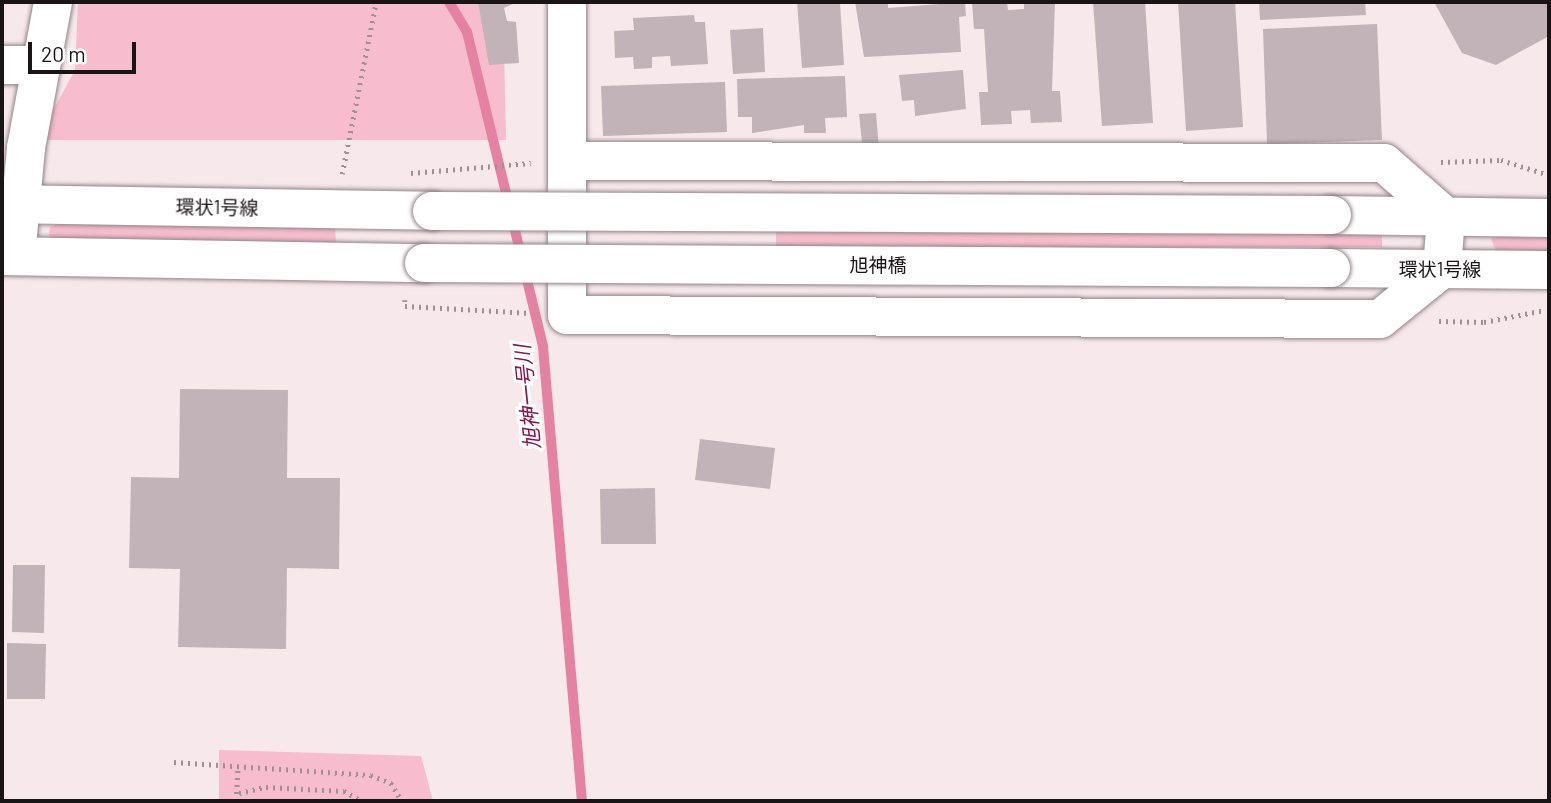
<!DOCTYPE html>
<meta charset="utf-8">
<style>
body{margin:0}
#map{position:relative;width:1551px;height:803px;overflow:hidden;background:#f7e8ec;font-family:Barlow,"Noto Sans JP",sans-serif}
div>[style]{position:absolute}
.green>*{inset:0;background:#f7bdce}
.stream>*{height:10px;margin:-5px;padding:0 5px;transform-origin:5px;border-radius:5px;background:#e581a3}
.building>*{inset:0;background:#c1b3b7}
.path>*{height:4.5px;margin-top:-2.25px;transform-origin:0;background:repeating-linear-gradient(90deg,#9c9194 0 2px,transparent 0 7px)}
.roads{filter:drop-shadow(0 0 2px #918488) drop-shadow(0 0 2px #918488)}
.street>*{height:38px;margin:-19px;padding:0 19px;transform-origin:19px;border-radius:19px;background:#fff}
.primary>*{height:38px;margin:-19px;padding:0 19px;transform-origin:19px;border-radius:19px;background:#fff}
.bridges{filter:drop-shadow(0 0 2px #918488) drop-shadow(0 0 2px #918488)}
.primary-bridge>*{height:38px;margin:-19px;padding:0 19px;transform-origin:19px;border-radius:19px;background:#fff}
span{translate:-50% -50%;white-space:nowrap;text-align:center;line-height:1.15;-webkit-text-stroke:6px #fff;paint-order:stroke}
.street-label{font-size:19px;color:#191415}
.water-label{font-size:21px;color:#8c144c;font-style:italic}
.frame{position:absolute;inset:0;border:4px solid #191415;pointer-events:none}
.scale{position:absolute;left:28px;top:42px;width:108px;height:32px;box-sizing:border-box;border:4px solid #191415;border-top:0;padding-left:9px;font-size:21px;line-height:24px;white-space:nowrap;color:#191415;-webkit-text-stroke:5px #fff;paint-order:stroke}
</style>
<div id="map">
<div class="green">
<div style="clip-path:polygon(78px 2px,503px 2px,506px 140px,37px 140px,75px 70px)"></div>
<div style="clip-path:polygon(58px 224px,335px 226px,336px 243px,59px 240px,49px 236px,50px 227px)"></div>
<div style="clip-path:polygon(776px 232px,1373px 233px,1382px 236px,1382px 247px,776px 247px)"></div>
<div style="clip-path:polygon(1497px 235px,1549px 235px,1549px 251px,1496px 251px,1491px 239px)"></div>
<div style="clip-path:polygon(219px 750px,421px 756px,433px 801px,219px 801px)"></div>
</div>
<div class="stream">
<div style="left:449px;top:2px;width:35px;rotate:59deg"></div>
<div style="left:467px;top:32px;width:324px;rotate:76.4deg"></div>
<div style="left:543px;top:347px;width:456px;rotate:85.1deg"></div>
</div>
<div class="building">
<div style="clip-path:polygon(478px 2px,517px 2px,504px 8px,507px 21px,516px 22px,519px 63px,489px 65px)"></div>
<div style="clip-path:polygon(797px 2px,840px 3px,844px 65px,802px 68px)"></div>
<div style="clip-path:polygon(855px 2px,888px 2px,888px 8px,965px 2px,966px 16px,959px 17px,961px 52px,864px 57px)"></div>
<div style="clip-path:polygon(972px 2px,1007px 2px,1008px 10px,1024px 9px,1024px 2px,1055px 2px,1052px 91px,1060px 91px,1062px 122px,1031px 123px,1030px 110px,1011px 111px,1012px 124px,981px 125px,979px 92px,988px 92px,984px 29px,974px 29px)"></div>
<div style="clip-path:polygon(1093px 2px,1145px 2px,1153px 123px,1102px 126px)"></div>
<div style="clip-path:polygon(1178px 2px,1235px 2px,1243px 127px,1186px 131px)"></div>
<div style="clip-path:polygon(1259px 2px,1365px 2px,1366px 15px,1260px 20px)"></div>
<div style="clip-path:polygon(1434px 2px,1549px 2px,1549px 36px,1496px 65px,1462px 53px)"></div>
<div style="clip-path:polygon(694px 15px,695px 22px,705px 22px,708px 64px,671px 66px,670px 56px,652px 57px,652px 68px,634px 69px,633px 57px,615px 58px,614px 31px,634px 30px,633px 18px)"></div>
<div style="clip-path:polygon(1377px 24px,1382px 140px,1267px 144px,1263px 29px)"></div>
<div style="clip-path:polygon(763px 28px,765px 72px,733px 74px,730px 30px)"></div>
<div style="clip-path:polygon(963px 70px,966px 109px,915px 116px,914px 100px,902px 101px,899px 75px)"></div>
<div style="clip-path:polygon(845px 76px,847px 117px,825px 118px,826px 133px,804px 133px,804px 125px,752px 133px,752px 117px,738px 117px,737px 79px)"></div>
<div style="clip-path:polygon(725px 82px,727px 132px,603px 136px,601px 86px)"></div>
<div style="clip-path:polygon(876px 113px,879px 150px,863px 152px,859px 114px)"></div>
<div style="clip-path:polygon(180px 389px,288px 390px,287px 478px,340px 478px,339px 569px,287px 568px,286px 649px,178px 647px,180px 569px,129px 568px,131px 477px,179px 478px)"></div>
<div style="clip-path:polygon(700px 439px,775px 448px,770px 489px,695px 480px)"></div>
<div style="clip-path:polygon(655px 488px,656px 544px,601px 544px,600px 489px)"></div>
<div style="clip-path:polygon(13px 565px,45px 565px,44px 633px,12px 632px)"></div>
<div style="clip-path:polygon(7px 643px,46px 644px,45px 699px,7px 699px)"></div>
</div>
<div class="path">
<div style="left:1441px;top:162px;width:60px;rotate:-1.9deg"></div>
<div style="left:1501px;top:160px;width:50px;rotate:17.4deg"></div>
<div style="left:411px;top:173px;width:120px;rotate:-4.8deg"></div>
<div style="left:342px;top:174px;width:175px;rotate:-78.8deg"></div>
<div style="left:405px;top:300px;width:6px;rotate:90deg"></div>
<div style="left:405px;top:306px;width:125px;rotate:3.2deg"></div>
<div style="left:1439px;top:321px;width:45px;rotate:1.3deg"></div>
<div style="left:1484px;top:322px;width:62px;rotate:-11.1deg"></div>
<div style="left:174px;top:762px;width:197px;rotate:3.8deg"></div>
<div style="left:371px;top:775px;width:22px;rotate:22deg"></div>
<div style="left:391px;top:783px;width:21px;rotate:59deg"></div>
<div style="left:239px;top:793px;width:28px;rotate:-13deg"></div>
<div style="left:266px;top:787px;width:78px;rotate:2.9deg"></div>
<div style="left:344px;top:791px;width:21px;rotate:29deg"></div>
<div style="left:236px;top:801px;width:34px;rotate:-87deg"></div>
</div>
<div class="roads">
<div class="street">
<div style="left:567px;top:2px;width:313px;rotate:90deg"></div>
<div style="left:567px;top:315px;width:813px;rotate:0.28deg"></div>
<div style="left:1380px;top:319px;width:80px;rotate:-38.9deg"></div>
<div style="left:1442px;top:269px;width:52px;rotate:-85.6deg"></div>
<div style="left:1446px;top:217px;width:82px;rotate:-138.9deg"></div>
<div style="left:1384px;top:163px;width:813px;rotate:-179.86deg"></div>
<div style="left:2px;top:65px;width:38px"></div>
<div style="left:16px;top:256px;width:108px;rotate:-84.7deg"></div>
<div style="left:26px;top:148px;width:148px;rotate:-79.5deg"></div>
</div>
<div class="primary">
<div style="left:2px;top:204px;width:430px;rotate:0.9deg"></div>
<div style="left:1332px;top:215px;width:217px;rotate:0.8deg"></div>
<div style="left:2px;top:256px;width:422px;rotate:1deg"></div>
<div style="left:1331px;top:268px;width:218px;rotate:0.5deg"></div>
</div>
</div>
<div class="bridges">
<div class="primary-bridge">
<div style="left:432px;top:211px;width:900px;rotate:0.25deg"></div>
<div style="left:424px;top:263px;width:907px;rotate:0.32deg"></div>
</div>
</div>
<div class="street-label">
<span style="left:217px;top:207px;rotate:1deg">環状1号線</span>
<span style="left:878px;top:265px">旭神橋</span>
<span style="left:1440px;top:269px">環状1号線</span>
</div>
<div class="water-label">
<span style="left:527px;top:397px;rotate:-96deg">旭神一号川</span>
</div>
<div class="frame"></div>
<div class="scale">20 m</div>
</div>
